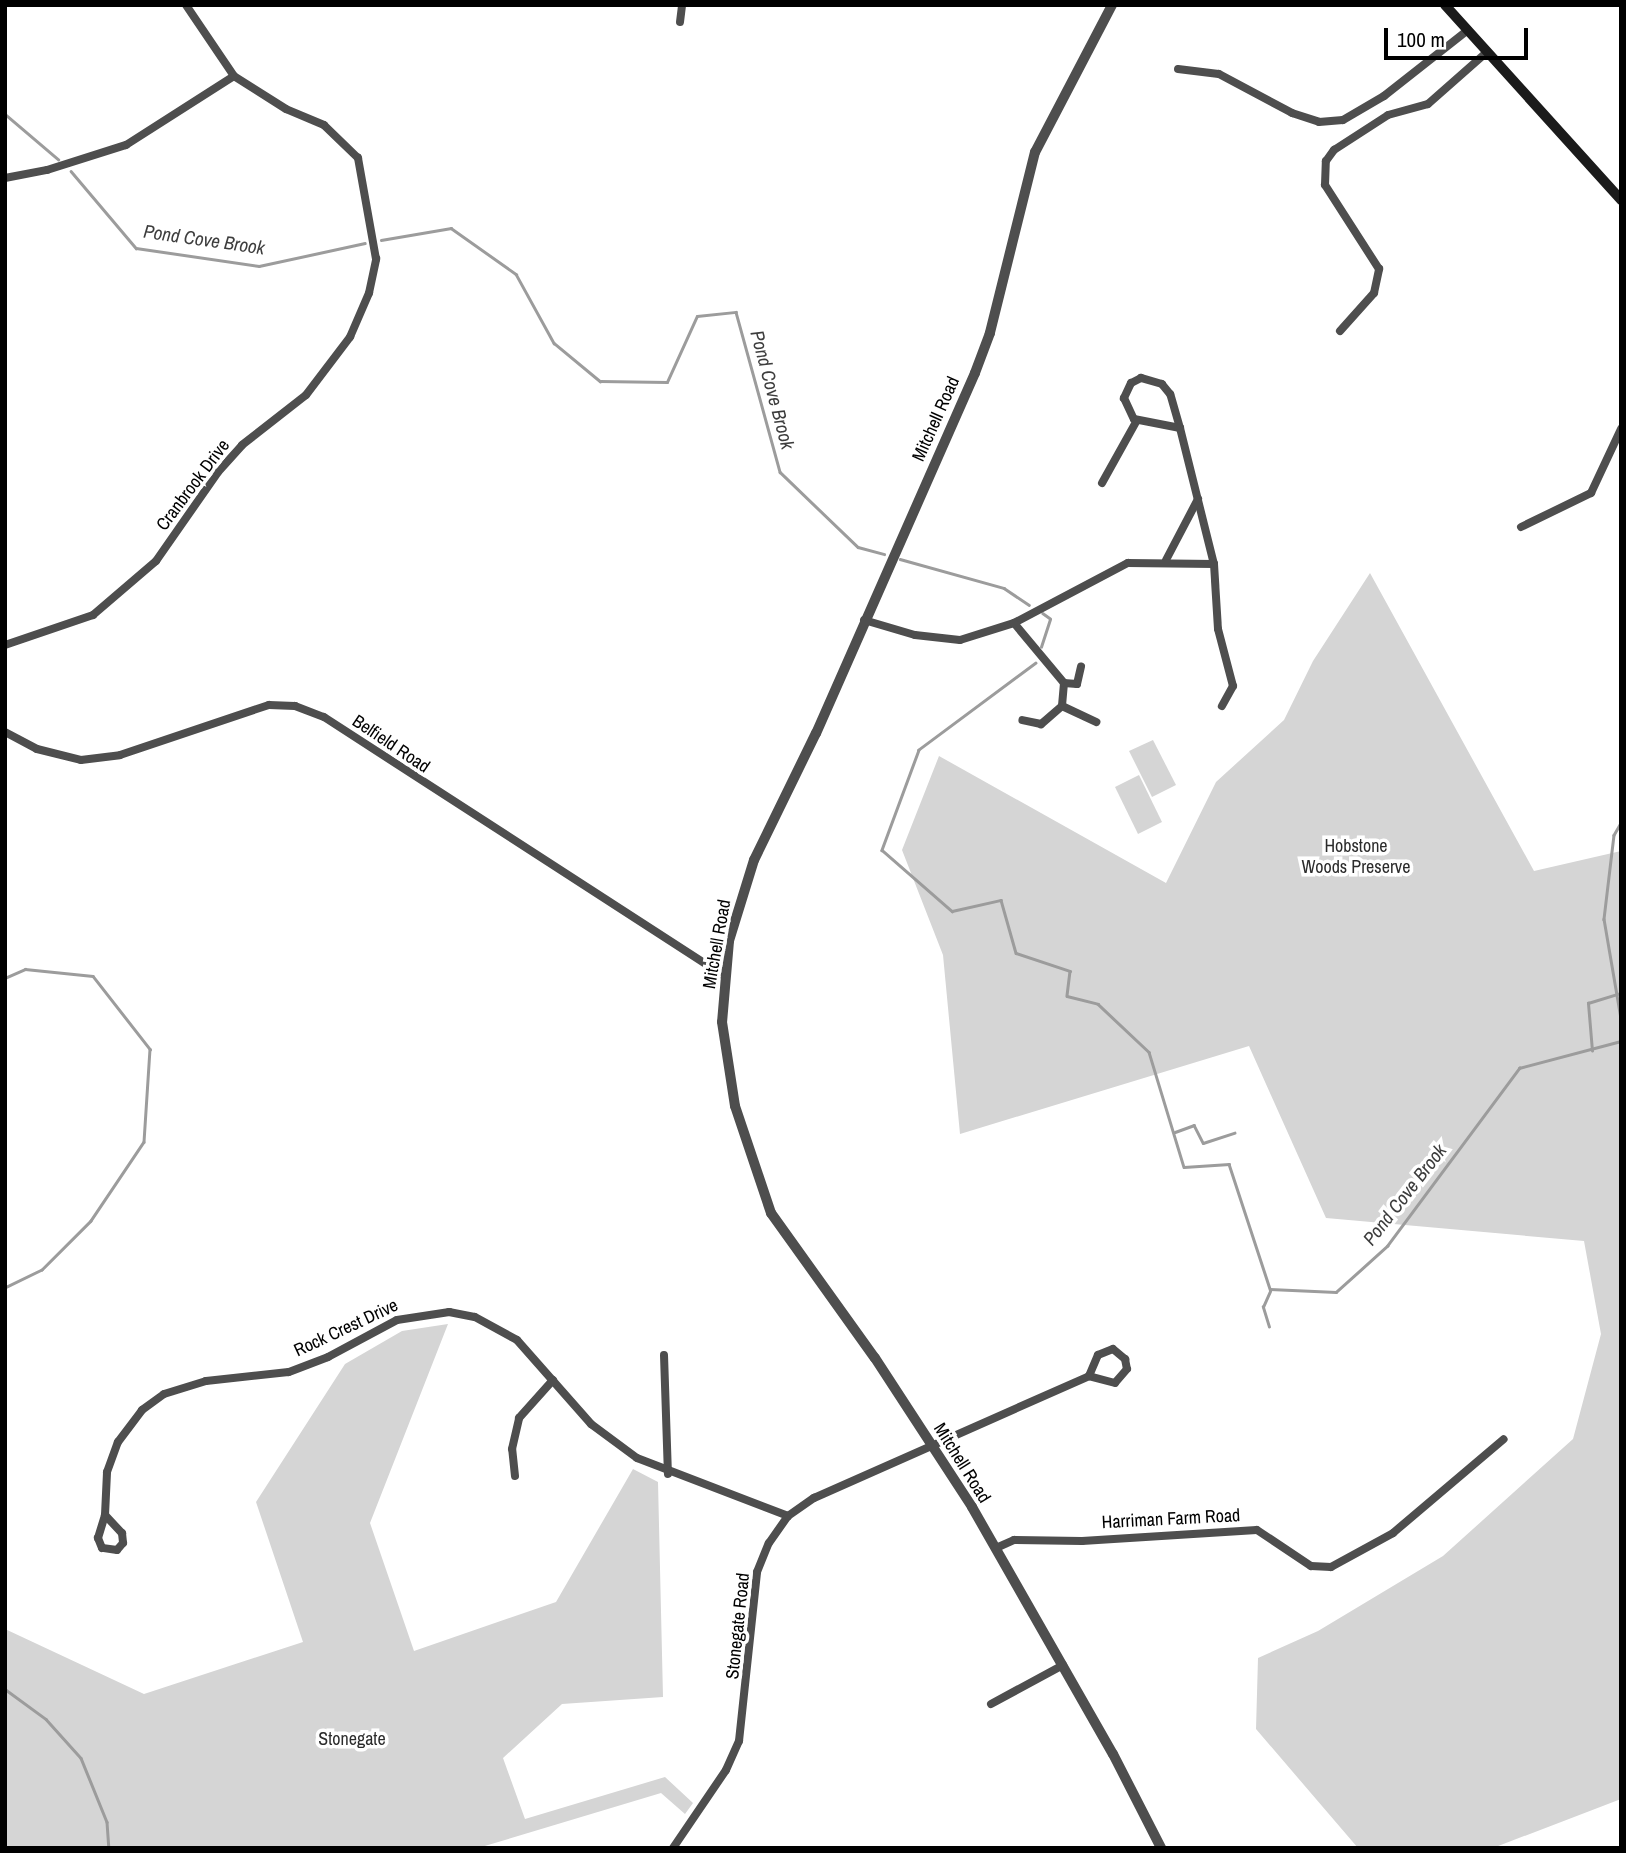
<!DOCTYPE html>
<style>
body{margin:0}
#map{position:relative;width:1626px;height:1853px;overflow:hidden;background:#fff;font-family:"Archivo Narrow",sans-serif}
div>[style]{position:absolute}
.green>*{inset:0;background:#d5d5d5}
.stream>*{height:2.5px;margin:-1.25px;padding:0 1.25px;transform-origin:1.25px;border-radius:1.25px;background:#9c9c9c}
.minor>*{height:8px;margin:-4px;padding:0 4px;transform-origin:4px;border-radius:4px;background:#4e4e4e}
.tertiary>*{height:10px;margin:-5px;padding:0 5px;transform-origin:5px;border-radius:5px;background:#4e4e4e}
.secondary>*{height:10px;margin:-5px;padding:0 5px;transform-origin:5px;border-radius:5px;background:#1b1b1b}
span{translate:-50% -50%;white-space:nowrap;text-align:center;line-height:1.15;-webkit-text-stroke:7px #fff;paint-order:stroke}
.street-label{font-size:18px;color:#000}
.park-label{font-size:18px;color:#2c2c2c}
.water-label{font-size:19px;color:#3d3d3d;font-style:italic}
.frame{position:absolute;inset:0;border:7px solid #000;pointer-events:none}
.scale{position:absolute;left:1384px;top:28px;width:144px;height:32px;box-sizing:border-box;border:4px solid #000;border-top:0;padding-left:9px;font-size:21px;line-height:24px;white-space:nowrap;color:#000;-webkit-text-stroke:5px #fff;paint-order:stroke}
</style>
<div id="map">
<div class="green">
<div style="clip-path:polygon(1370px 573px,1534px 871px,1621px 851px,1621px 1799px,1493px 1848px,1358px 1848px,1256px 1729px,1258px 1658px,1318px 1631px,1443px 1556px,1573px 1439px,1601px 1334px,1584px 1241px,1326px 1218px,1249px 1046px,960px 1134px,943px 955px,902px 850px,939px 756px,1166px 883px,1216px 782px,1284px 720px,1313px 661px)"></div>
<div style="clip-path:polygon(1153px 740px,1176px 785px,1152px 797px,1129px 751px)"></div>
<div style="clip-path:polygon(1139px 775px,1162px 822px,1138px 834px,1115px 787px)"></div>
<div style="clip-path:polygon(448px 1324px,370px 1523px,414px 1651px,556px 1602px,633px 1469px,658px 1482px,663px 1697px,562px 1704px,503px 1758px,525px 1819px,665px 1777px,693px 1803px,685px 1814px,661px 1793px,478px 1848px,5px 1848px,5px 1629px,144px 1694px,303px 1642px,256px 1502px,345px 1364px,402px 1331px)"></div>
</div>
<div class="stream">
<div style="left:5px;top:114px;width:70px;rotate:40.3deg"></div>
<div style="left:71px;top:171px;width:101px;rotate:49.8deg"></div>
<div style="left:136px;top:248px;width:124px;rotate:8.3deg"></div>
<div style="left:259px;top:266px;width:108px;rotate:-12.2deg"></div>
<div style="left:381px;top:240px;width:71px;rotate:-9.7deg"></div>
<div style="left:451px;top:228px;width:80px;rotate:35.3deg"></div>
<div style="left:516px;top:274px;width:79px;rotate:61.2deg"></div>
<div style="left:554px;top:343px;width:60px;rotate:39.6deg"></div>
<div style="left:600px;top:381px;width:67px;rotate:0.9deg"></div>
<div style="left:667px;top:382px;width:72px;rotate:-65.6deg"></div>
<div style="left:697px;top:316px;width:39px;rotate:-6deg"></div>
<div style="left:736px;top:312px;width:166px;rotate:74.6deg"></div>
<div style="left:780px;top:472px;width:108px;rotate:43.9deg"></div>
<div style="left:858px;top:547px;width:27px;rotate:15deg"></div>
<div style="left:900px;top:559px;width:108px;rotate:15.6deg"></div>
<div style="left:1004px;top:588px;width:30px;rotate:34deg"></div>
<div style="left:1041px;top:647px;width:29px;rotate:-72deg"></div>
<div style="left:1050px;top:619px;width:9px;rotate:-144deg"></div>
<div style="left:1036px;top:663px;width:146px;rotate:143.4deg"></div>
<div style="left:919px;top:750px;width:107px;rotate:110.3deg"></div>
<div style="left:882px;top:850px;width:93px;rotate:41.1deg"></div>
<div style="left:952px;top:911px;width:50px;rotate:-12.7deg"></div>
<div style="left:1001px;top:900px;width:55px;rotate:74.2deg"></div>
<div style="left:1016px;top:953px;width:57px;rotate:18.4deg"></div>
<div style="left:1070px;top:971px;width:25px;rotate:97deg"></div>
<div style="left:1067px;top:996px;width:32px;rotate:14deg"></div>
<div style="left:1098px;top:1004px;width:70px;rotate:43.3deg"></div>
<div style="left:1149px;top:1052px;width:120px;rotate:73.1deg"></div>
<div style="left:1184px;top:1167px;width:45px;rotate:-3.8deg"></div>
<div style="left:1229px;top:1164px;width:132px;rotate:71.8deg"></div>
<div style="left:1270px;top:1289px;width:66px;rotate:2.6deg"></div>
<div style="left:1336px;top:1292px;width:69px;rotate:-42deg"></div>
<div style="left:1387px;top:1246px;width:222px;rotate:-53.4deg"></div>
<div style="left:1519px;top:1068px;width:106px;rotate:-14.8deg"></div>
<div style="left:1621px;top:823px;width:14px;rotate:120deg"></div>
<div style="left:1614px;top:835px;width:85px;rotate:96.8deg"></div>
<div style="left:1604px;top:919px;width:100px;rotate:80.3deg"></div>
<div style="left:5px;top:978px;width:22px;rotate:-24deg"></div>
<div style="left:25px;top:969px;width:68px;rotate:5.9deg"></div>
<div style="left:93px;top:976px;width:93px;rotate:52deg"></div>
<div style="left:150px;top:1049px;width:93px;rotate:93.7deg"></div>
<div style="left:144px;top:1142px;width:95px;rotate:123.9deg"></div>
<div style="left:91px;top:1221px;width:69px;rotate:135deg"></div>
<div style="left:42px;top:1270px;width:41px;rotate:154.1deg"></div>
<div style="left:1592px;top:1051px;width:48px;rotate:-94.8deg"></div>
<div style="left:1588px;top:1003px;width:34px;rotate:-17deg"></div>
<div style="left:1175px;top:1132px;width:20px;rotate:-20deg"></div>
<div style="left:1194px;top:1125px;width:20px;rotate:63deg"></div>
<div style="left:1203px;top:1143px;width:33px;rotate:-18deg"></div>
<div style="left:1269px;top:1327px;width:21px;rotate:-107deg"></div>
<div style="left:1263px;top:1307px;width:17px;rotate:-66deg"></div>
<div style="left:5px;top:1689px;width:51px;rotate:36.2deg"></div>
<div style="left:46px;top:1719px;width:52px;rotate:48.1deg"></div>
<div style="left:81px;top:1758px;width:69px;rotate:67.9deg"></div>
<div style="left:107px;top:1822px;width:26px;rotate:86deg"></div>
</div>
<div class="minor">
<div style="left:680px;top:22px;width:17px;rotate:-83deg"></div>
<div style="left:1178px;top:69px;width:41px;rotate:7deg"></div>
<div style="left:1219px;top:74px;width:83px;rotate:28.1deg"></div>
<div style="left:1292px;top:113px;width:28px;rotate:18deg"></div>
<div style="left:1319px;top:122px;width:24px;rotate:-5deg"></div>
<div style="left:1343px;top:120px;width:48px;rotate:-30.3deg"></div>
<div style="left:1384px;top:96px;width:107px;rotate:-38.2deg"></div>
<div style="left:5px;top:178px;width:43px;rotate:-10.8deg"></div>
<div style="left:47px;top:170px;width:83px;rotate:-17.6deg"></div>
<div style="left:126px;top:145px;width:128px;rotate:-32.6deg"></div>
<div style="left:1340px;top:331px;width:51px;rotate:-48.2deg"></div>
<div style="left:1374px;top:293px;width:25px;rotate:-78deg"></div>
<div style="left:1379px;top:269px;width:100px;rotate:-122.7deg"></div>
<div style="left:1325px;top:185px;width:24px;rotate:-88deg"></div>
<div style="left:1326px;top:161px;width:14px;rotate:-54deg"></div>
<div style="left:1334px;top:150px;width:64px;rotate:-32.9deg"></div>
<div style="left:1388px;top:115px;width:41px;rotate:-15.4deg"></div>
<div style="left:1428px;top:104px;width:79px;rotate:-41.4deg"></div>
<div style="left:1180px;top:428px;width:35px;rotate:-106deg"></div>
<div style="left:1170px;top:394px;width:13px;rotate:-129deg"></div>
<div style="left:1162px;top:384px;width:22px;rotate:-164deg"></div>
<div style="left:1141px;top:378px;width:11px;rotate:153deg"></div>
<div style="left:1131px;top:383px;width:17px;rotate:115deg"></div>
<div style="left:1124px;top:398px;width:23px;rotate:65deg"></div>
<div style="left:1134px;top:419px;width:47px;rotate:11.1deg"></div>
<div style="left:1180px;top:428px;width:140px;rotate:76deg"></div>
<div style="left:1214px;top:564px;width:65px;rotate:86.5deg"></div>
<div style="left:1218px;top:629px;width:59px;rotate:75.3deg"></div>
<div style="left:1233px;top:686px;width:23px;rotate:119deg"></div>
<div style="left:1102px;top:483px;width:72px;rotate:-60.9deg"></div>
<div style="left:1521px;top:527px;width:78px;rotate:-25.9deg"></div>
<div style="left:1591px;top:493px;width:71px;rotate:-64.9deg"></div>
<div style="left:1166px;top:560px;width:69px;rotate:-62.3deg"></div>
<div style="left:864px;top:620px;width:53px;rotate:16.4deg"></div>
<div style="left:915px;top:635px;width:45px;rotate:6.3deg"></div>
<div style="left:960px;top:640px;width:57px;rotate:-17.5deg"></div>
<div style="left:1014px;top:623px;width:129px;rotate:-27.8deg"></div>
<div style="left:1128px;top:563px;width:86px;rotate:0.7deg"></div>
<div style="left:1014px;top:623px;width:78px;rotate:50.2deg"></div>
<div style="left:1064px;top:683px;width:23px;rotate:95deg"></div>
<div style="left:1062px;top:706px;width:28px;rotate:139deg"></div>
<div style="left:1041px;top:724px;width:19px;rotate:-168deg"></div>
<div style="left:5px;top:645px;width:93px;rotate:-18.8deg"></div>
<div style="left:93px;top:615px;width:83px;rotate:-40.6deg"></div>
<div style="left:156px;top:561px;width:108px;rotate:-55.1deg"></div>
<div style="left:218px;top:472px;width:36px;rotate:-48deg"></div>
<div style="left:242px;top:445px;width:81px;rotate:-38deg"></div>
<div style="left:306px;top:395px;width:73px;rotate:-52.8deg"></div>
<div style="left:350px;top:337px;width:48px;rotate:-66.6deg"></div>
<div style="left:369px;top:293px;width:35px;rotate:-78deg"></div>
<div style="left:376px;top:259px;width:103px;rotate:-100.1deg"></div>
<div style="left:358px;top:158px;width:47px;rotate:-135.9deg"></div>
<div style="left:324px;top:125px;width:41px;rotate:-157.2deg"></div>
<div style="left:286px;top:109px;width:62px;rotate:-147.6deg"></div>
<div style="left:234px;top:76px;width:86px;rotate:-124.1deg"></div>
<div style="left:1064px;top:683px;width:13px;rotate:4deg"></div>
<div style="left:1077px;top:684px;width:18px;rotate:-77deg"></div>
<div style="left:1062px;top:706px;width:38px;rotate:25deg"></div>
<div style="left:5px;top:732px;width:36px;rotate:28deg"></div>
<div style="left:37px;top:749px;width:45px;rotate:14deg"></div>
<div style="left:81px;top:760px;width:39px;rotate:-7deg"></div>
<div style="left:120px;top:755px;width:157px;rotate:-18.6deg"></div>
<div style="left:269px;top:705px;width:26px;rotate:2deg"></div>
<div style="left:295px;top:706px;width:31px;rotate:21deg"></div>
<div style="left:324px;top:717px;width:477px;rotate:32.9deg"></div>
<div style="left:1113px;top:1349px;width:16px;rotate:40deg"></div>
<div style="left:1125px;top:1359px;width:10px;rotate:79deg"></div>
<div style="left:1127px;top:1369px;width:18px;rotate:131deg"></div>
<div style="left:1115px;top:1383px;width:27px;rotate:-165deg"></div>
<div style="left:1089px;top:1376px;width:23px;rotate:-67deg"></div>
<div style="left:1098px;top:1355px;width:16px;rotate:-22deg"></div>
<div style="left:664px;top:1355px;width:119px;rotate:88.1deg"></div>
<div style="left:515px;top:1476px;width:27px;rotate:-96deg"></div>
<div style="left:512px;top:1449px;width:32px;rotate:-77deg"></div>
<div style="left:519px;top:1418px;width:51px;rotate:-48.2deg"></div>
<div style="left:105px;top:1515px;width:43px;rotate:-87.3deg"></div>
<div style="left:107px;top:1472px;width:32px;rotate:-70deg"></div>
<div style="left:118px;top:1442px;width:40px;rotate:-53deg"></div>
<div style="left:142px;top:1410px;width:27px;rotate:-36deg"></div>
<div style="left:164px;top:1394px;width:44px;rotate:-17.2deg"></div>
<div style="left:206px;top:1381px;width:83px;rotate:-6.2deg"></div>
<div style="left:289px;top:1372px;width:42px;rotate:-21deg"></div>
<div style="left:328px;top:1357px;width:78px;rotate:-28.2deg"></div>
<div style="left:397px;top:1320px;width:53px;rotate:-8.7deg"></div>
<div style="left:449px;top:1312px;width:26px;rotate:11deg"></div>
<div style="left:475px;top:1317px;width:48px;rotate:28.7deg"></div>
<div style="left:517px;top:1340px;width:112px;rotate:48.6deg"></div>
<div style="left:591px;top:1424px;width:57px;rotate:36.5deg"></div>
<div style="left:637px;top:1458px;width:162px;rotate:21deg"></div>
<div style="left:105px;top:1515px;width:25px;rotate:47deg"></div>
<div style="left:122px;top:1533px;width:10px;rotate:84deg"></div>
<div style="left:123px;top:1543px;width:9px;rotate:131deg"></div>
<div style="left:117px;top:1550px;width:15px;rotate:-172deg"></div>
<div style="left:102px;top:1548px;width:11px;rotate:-112deg"></div>
<div style="left:98px;top:1538px;width:24px;rotate:-73deg"></div>
<div style="left:996px;top:1548px;width:20px;rotate:-24deg"></div>
<div style="left:1014px;top:1540px;width:68px;rotate:0.8deg"></div>
<div style="left:1082px;top:1541px;width:175px;rotate:-3.6deg"></div>
<div style="left:1257px;top:1530px;width:65px;rotate:33.7deg"></div>
<div style="left:1311px;top:1566px;width:20px;rotate:3deg"></div>
<div style="left:1331px;top:1567px;width:71px;rotate:-28.7deg"></div>
<div style="left:1393px;top:1533px;width:145px;rotate:-40.3deg"></div>
<div style="left:991px;top:1704px;width:82px;rotate:-28.4deg"></div>
<div style="left:673px;top:1848px;width:94px;rotate:-55.8deg"></div>
<div style="left:726px;top:1770px;width:32px;rotate:-66deg"></div>
<div style="left:739px;top:1741px;width:170px;rotate:-83.9deg"></div>
<div style="left:757px;top:1572px;width:31px;rotate:-68deg"></div>
<div style="left:769px;top:1543px;width:33px;rotate:-55deg"></div>
<div style="left:788px;top:1516px;width:32px;rotate:-35deg"></div>
<div style="left:814px;top:1498px;width:301px;rotate:-23.9deg"></div>
</div>
<div class="tertiary">
<div style="left:1112px;top:5px;width:166px;rotate:117.6deg"></div>
<div style="left:1035px;top:152px;width:187px;rotate:104deg"></div>
<div style="left:990px;top:333px;width:43px;rotate:110.6deg"></div>
<div style="left:975px;top:373px;width:394px;rotate:113.8deg"></div>
<div style="left:816px;top:733px;width:141px;rotate:116deg"></div>
<div style="left:754px;top:860px;width:85px;rotate:107.2deg"></div>
<div style="left:729px;top:941px;width:81px;rotate:94.9deg"></div>
<div style="left:722px;top:1022px;width:85px;rotate:81.2deg"></div>
<div style="left:735px;top:1106px;width:113px;rotate:71.4deg"></div>
<div style="left:771px;top:1213px;width:178px;rotate:54.4deg"></div>
<div style="left:875px;top:1358px;width:178px;rotate:56.9deg"></div>
<div style="left:972px;top:1507px;width:284px;rotate:60.3deg"></div>
<div style="left:1113px;top:1754px;width:106px;rotate:62.9deg"></div>
</div>
<div class="secondary">
<div style="left:1445px;top:5px;width:263px;rotate:47.9deg"></div>
</div>
<div class="street-label">
<span style="left:936px;top:419px;rotate:-66deg">Mitchell Road</span>
<span style="left:193px;top:485px;rotate:-53deg">Cranbrook Drive</span>
<span style="left:391px;top:744px;rotate:34deg">Belfield Road</span>
<span style="left:717px;top:944px;rotate:-80deg">Mitchell Road</span>
<span style="left:346px;top:1328px;rotate:-25deg">Rock Crest Drive</span>
<span style="left:962px;top:1463px;rotate:58deg">Mitchell Road</span>
<span style="left:1171px;top:1519px;rotate:-3deg">Harriman Farm Road</span>
<span style="left:738px;top:1626px;rotate:-84deg">Stonegate Road</span>
</div>
<div class="park-label">
<span style="left:1356px;top:857px">Hobstone<br>Woods Preserve</span>
<span style="left:352px;top:1739px">Stonegate</span>
</div>
<div class="water-label">
<span style="left:204px;top:240px;rotate:8deg">Pond Cove Brook</span>
<span style="left:772px;top:390px;rotate:75deg">Pond Cove Brook</span>
<span style="left:1405px;top:1195px;rotate:-52deg">Pond Cove Brook</span>
</div>
<div class="frame"></div>
<div class="scale">100 m</div>
</div>
